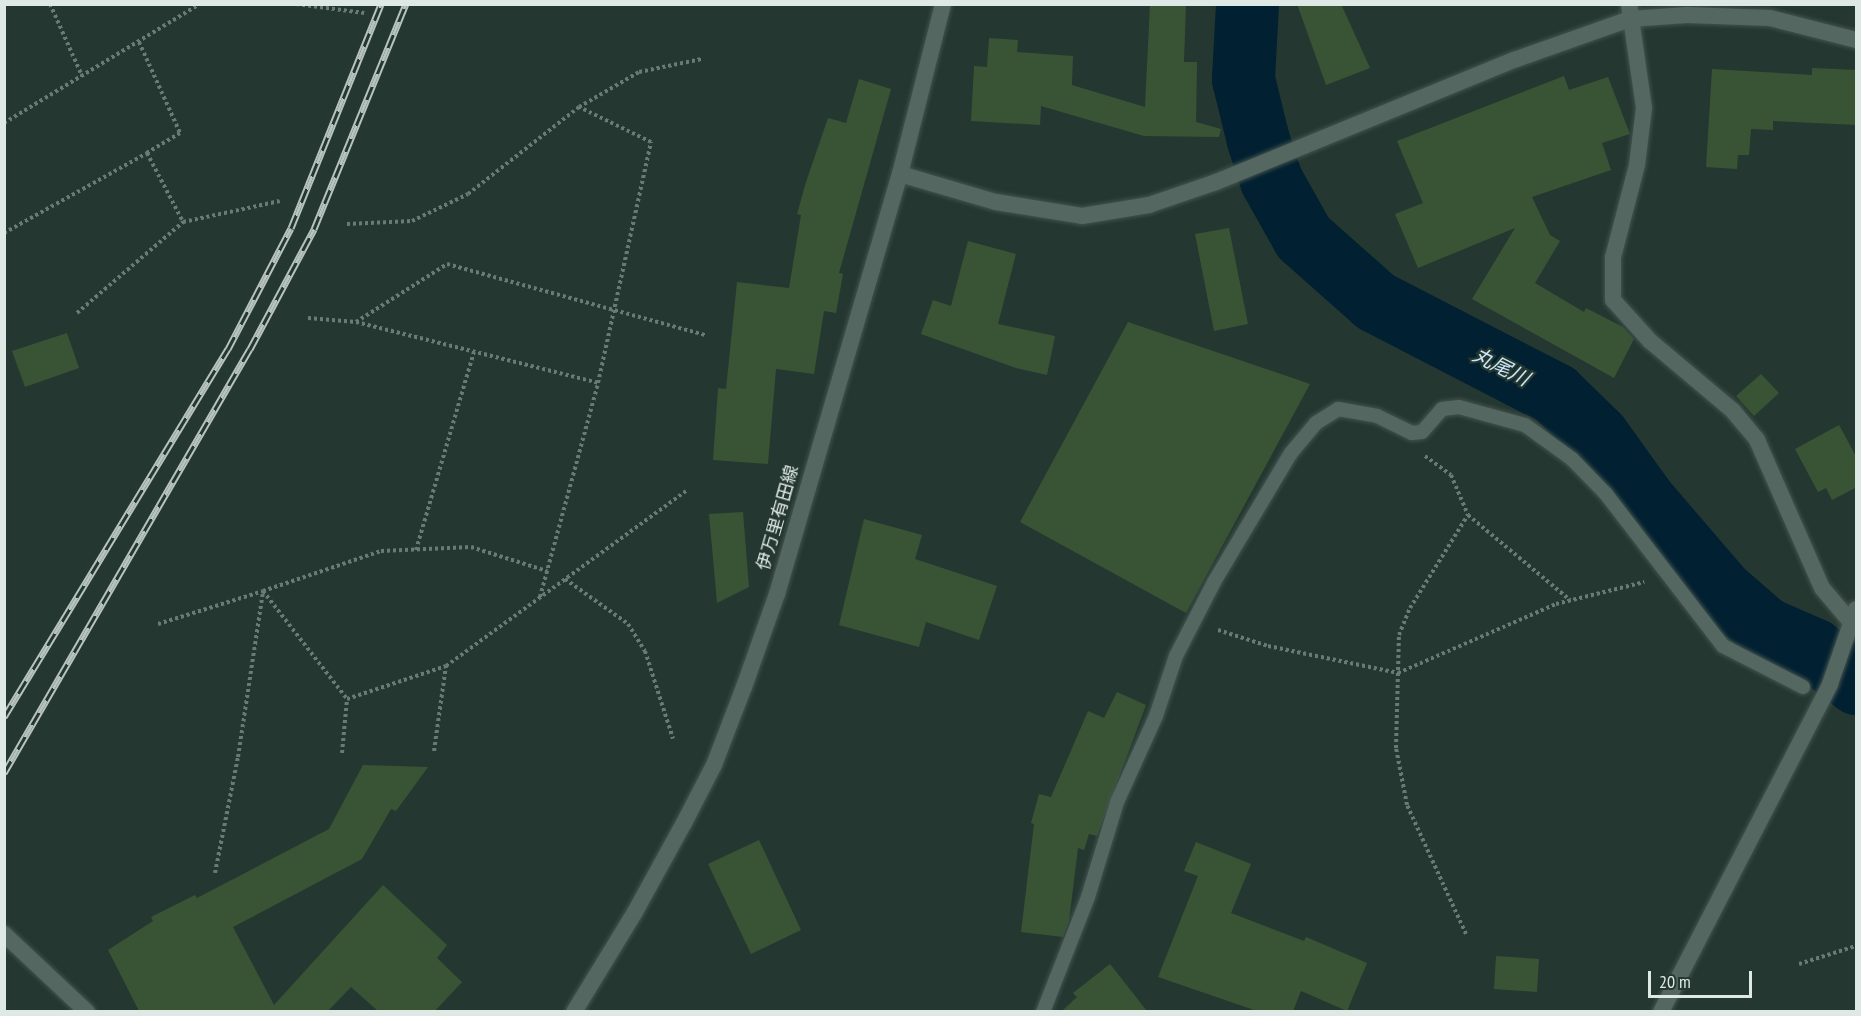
<!DOCTYPE html>
<meta charset="utf-8">
<style>
body{margin:0}
#map{position:relative;width:1861px;height:1016px;overflow:hidden;background:#253731;font-family:"PT Sans Narrow","Noto Sans JP",sans-serif}
div>[style]{position:absolute}
.river>*{height:63px;margin:-31.5px;padding:0 31.5px;transform-origin:31.5px;border-radius:31.5px;background:#012031}
.building>*{inset:0;background:#395434}
.path>*{height:4px;margin-top:-2px;transform-origin:0;background:repeating-linear-gradient(90deg,#6a7a74 0 3px,transparent 0 6px)}
.roads{filter:drop-shadow(0 0 2px #43534e) drop-shadow(0 0 2px #43534e)}
.service>*{height:14px;margin:-7px;padding:0 7px;transform-origin:7px;border-radius:7px;background:#546761}
.minor>*{height:16px;margin:-8px;padding:0 8px;transform-origin:8px;border-radius:8px;background:#546761}
.tertiary>*{height:16px;margin:-8px;padding:0 8px;transform-origin:8px;border-radius:8px;background:#546761}
.secondary>*{height:16px;margin:-8px;padding:0 8px;transform-origin:8px;border-radius:8px;background:#546761}
.rail>*{height:7px;margin-top:-3.5px;transform-origin:0;background:repeating-linear-gradient(90deg,#253731 0 14px,#b6c3be 0 28px);box-sizing:border-box;border-block:2px solid #b6c3be}
span{translate:-50% -50%;white-space:nowrap;text-align:center;line-height:1.15;-webkit-text-stroke:4.5px #253731;paint-order:stroke}
.street-label{font-size:18px;color:#dee9e5}
.water-label{font-size:20px;color:#cbe6f7;font-style:italic}
.frame{position:absolute;inset:0;border:6px solid #dee9e5;pointer-events:none}
.scale{position:absolute;left:1648px;top:971px;width:104px;height:27px;box-sizing:border-box;border:3px solid #dee9e5;border-top:0;padding-left:8px;font-size:18px;line-height:21px;white-space:nowrap;color:#dee9e5;-webkit-text-stroke:4px #253731;paint-order:stroke}
</style>
<div id="map">
<div class="river">
<div style="left:1247px;top:4px;width:75px;rotate:93.1deg"></div>
<div style="left:1243px;top:79px;width:63px;rotate:76.2deg"></div>
<div style="left:1258px;top:140px;width:42px;rotate:72deg"></div>
<div style="left:1271px;top:180px;width:65px;rotate:60.7deg"></div>
<div style="left:1303px;top:237px;width:96px;rotate:41.6deg"></div>
<div style="left:1375px;top:301px;width:203px;rotate:27.3deg"></div>
<div style="left:1555px;top:394px;width:60px;rotate:44.3deg"></div>
<div style="left:1598px;top:436px;width:79px;rotate:54.3deg"></div>
<div style="left:1644px;top:500px;width:120px;rotate:49.4deg"></div>
<div style="left:1722px;top:591px;width:57px;rotate:40.7deg"></div>
<div style="left:1765px;top:628px;width:52px;rotate:23.6deg"></div>
<div style="left:1813px;top:649px;width:55px;rotate:38.3deg"></div>
</div>
<div class="building">
<div style="clip-path:polygon(1150px 4px,1186px 4px,1184px 62px,1197px 62px,1196px 122px,1221px 129px,1219px 137px,1144px 136px,1041px 106px,1040px 125px,971px 121px,974px 66px,987px 67px,989px 38px,1018px 40px,1017px 52px,1073px 56px,1072px 85px,1145px 107px)"></div>
<div style="clip-path:polygon(1297px 4px,1341px 4px,1370px 68px,1326px 85px)"></div>
<div style="clip-path:polygon(1812px 68px,1857px 70px,1857px 125px,1773px 121px,1773px 130px,1751px 129px,1749px 155px,1738px 155px,1737px 169px,1706px 167px,1712px 69px,1812px 75px)"></div>
<div style="clip-path:polygon(1564px 76px,1569px 90px,1608px 77px,1630px 134px,1602px 143px,1611px 170px,1532px 197px,1550px 235px,1560px 241px,1535px 283px,1584px 312px,1586px 308px,1623px 327px,1634px 339px,1614px 378px,1472px 299px,1515px 228px,1418px 268px,1395px 214px,1423px 203px,1397px 141px)"></div>
<div style="clip-path:polygon(859px 79px,891px 89px,839px 273px,843px 274px,836px 313px,824px 311px,814px 374px,776px 369px,768px 464px,713px 460px,718px 388px,726px 389px,737px 282px,789px 288px,801px 215px,797px 214px,806px 182px,828px 118px,846px 123px)"></div>
<div style="clip-path:polygon(1229px 228px,1248px 324px,1214px 331px,1195px 234px)"></div>
<div style="clip-path:polygon(968px 241px,1016px 254px,998px 324px,1055px 336px,1047px 375px,1016px 368px,921px 334px,933px 300px,951px 306px)"></div>
<div style="clip-path:polygon(1128px 322px,1310px 384px,1186px 613px,1020px 522px)"></div>
<div style="clip-path:polygon(67px 333px,79px 368px,25px 387px,12px 351px)"></div>
<div style="clip-path:polygon(1761px 374px,1779px 393px,1754px 416px,1736px 396px)"></div>
<div style="clip-path:polygon(1839px 425px,1857px 458px,1857px 487px,1832px 500px,1826px 488px,1818px 492px,1795px 449px)"></div>
<div style="clip-path:polygon(743px 512px,749px 587px,717px 603px,709px 514px)"></div>
<div style="clip-path:polygon(864px 519px,922px 535px,915px 559px,997px 586px,979px 640px,926px 622px,919px 647px,839px 625px)"></div>
<div style="clip-path:polygon(1117px 692px,1146px 705px,1097px 836px,1089px 834px,1084px 850px,1078px 848px,1069px 921px,1063px 937px,1021px 932px,1034px 824px,1031px 823px,1039px 794px,1051px 797px,1088px 711px,1104px 718px)"></div>
<div style="clip-path:polygon(363px 765px,428px 767px,396px 811px,391px 809px,362px 859px,233px 927px,274px 1005px,383px 885px,447px 945px,437px 958px,462px 982px,435px 1011px,378px 1011px,351px 987px,328px 1011px,139px 1011px,108px 950px,153px 921px,151px 917px,195px 895px,197px 898px,329px 829px)"></div>
<div style="clip-path:polygon(759px 840px,801px 930px,751px 954px,708px 864px)"></div>
<div style="clip-path:polygon(1196px 842px,1251px 864px,1231px 913px,1304px 941px,1306px 937px,1367px 963px,1347px 1011px,1301px 991px,1293px 1011px,1257px 1011px,1158px 977px,1198px 876px,1184px 871px)"></div>
<div style="clip-path:polygon(1496px 956px,1539px 959px,1537px 992px,1494px 989px)"></div>
<div style="clip-path:polygon(1110px 964px,1147px 1011px,1062px 1011px,1077px 997px,1073px 993px)"></div>
</div>
<div class="path">
<div style="left:50px;top:4px;width:79px;rotate:66deg"></div>
<div style="left:296px;top:4px;width:69px;rotate:7.5deg"></div>
<div style="left:139px;top:42px;width:100px;rotate:65.7deg"></div>
<div style="left:180px;top:133px;width:39px;rotate:149deg"></div>
<div style="left:147px;top:153px;width:78px;rotate:62.4deg"></div>
<div style="left:4px;top:123px;width:229px;rotate:-31.3deg"></div>
<div style="left:347px;top:224px;width:65px;rotate:-2.6deg"></div>
<div style="left:412px;top:221px;width:62px;rotate:-25.7deg"></div>
<div style="left:468px;top:194px;width:141px;rotate:-38.1deg"></div>
<div style="left:579px;top:107px;width:69px;rotate:-30.3deg"></div>
<div style="left:639px;top:72px;width:64px;rotate:-11.7deg"></div>
<div style="left:4px;top:233px;width:164px;rotate:-29.2deg"></div>
<div style="left:77px;top:313px;width:140px;rotate:-40.6deg"></div>
<div style="left:183px;top:222px;width:99px;rotate:-12.2deg"></div>
<div style="left:308px;top:318px;width:48px;rotate:4.8deg"></div>
<div style="left:356px;top:322px;width:250px;rotate:14.1deg"></div>
<div style="left:356px;top:322px;width:108px;rotate:-32.5deg"></div>
<div style="left:447px;top:264px;width:268px;rotate:15.4deg"></div>
<div style="left:1425px;top:456px;width:32px;rotate:36deg"></div>
<div style="left:1451px;top:475px;width:43px;rotate:67deg"></div>
<div style="left:1468px;top:515px;width:133px;rotate:39.8deg"></div>
<div style="left:416px;top:550px;width:206px;rotate:-73.7deg"></div>
<div style="left:565px;top:579px;width:77px;rotate:35.5deg"></div>
<div style="left:628px;top:624px;width:32px;rotate:58deg"></div>
<div style="left:645px;top:651px;width:92px;rotate:72.3deg"></div>
<div style="left:540px;top:597px;width:222px;rotate:-74.8deg"></div>
<div style="left:598px;top:383px;width:247px;rotate:-77.6deg"></div>
<div style="left:651px;top:142px;width:80px;rotate:-154.1deg"></div>
<div style="left:158px;top:624px;width:110px;rotate:-17.4deg"></div>
<div style="left:263px;top:591px;width:137px;rotate:52.1deg"></div>
<div style="left:1218px;top:630px;width:52px;rotate:17.7deg"></div>
<div style="left:1268px;top:646px;width:133px;rotate:11.7deg"></div>
<div style="left:1398px;top:673px;width:172px;rotate:-23.6deg"></div>
<div style="left:1556px;top:604px;width:91px;rotate:-14deg"></div>
<div style="left:434px;top:751px;width:86px;rotate:-82deg"></div>
<div style="left:446px;top:666px;width:297px;rotate:-36.1deg"></div>
<div style="left:342px;top:753px;width:54px;rotate:-84.7deg"></div>
<div style="left:347px;top:699px;width:104px;rotate:-18.4deg"></div>
<div style="left:215px;top:873px;width:118px;rotate:-78.8deg"></div>
<div style="left:238px;top:757px;width:168px;rotate:-81.4deg"></div>
<div style="left:263px;top:591px;width:125px;rotate:-18.7deg"></div>
<div style="left:381px;top:551px;width:90px;rotate:-2.5deg"></div>
<div style="left:471px;top:547px;width:80px;rotate:17.5deg"></div>
<div style="left:1466px;top:934px;width:142px;rotate:-114.6deg"></div>
<div style="left:1407px;top:805px;width:58px;rotate:-100.9deg"></div>
<div style="left:1396px;top:748px;width:113px;rotate:-88.5deg"></div>
<div style="left:1399px;top:635px;width:29px;rotate:-68deg"></div>
<div style="left:1410px;top:608px;width:110px;rotate:-58.1deg"></div>
<div style="left:1799px;top:964px;width:60px;rotate:-17.5deg"></div>
</div>
<div class="roads">
<div class="service">
<div style="left:1043px;top:1012px;width:123px;rotate:-68.6deg"></div>
<div style="left:1088px;top:897px;width:99px;rotate:-73deg"></div>
<div style="left:1117px;top:802px;width:94px;rotate:-65.6deg"></div>
<div style="left:1156px;top:716px;width:63px;rotate:-71.6deg"></div>
<div style="left:1176px;top:656px;width:83px;rotate:-62.8deg"></div>
<div style="left:1214px;top:582px;width:150px;rotate:-59.2deg"></div>
<div style="left:1291px;top:453px;width:39px;rotate:-50deg"></div>
<div style="left:1316px;top:423px;width:26px;rotate:-32deg"></div>
<div style="left:1338px;top:409px;width:40px;rotate:10deg"></div>
<div style="left:1377px;top:416px;width:39px;rotate:26deg"></div>
<div style="left:1412px;top:433px;width:10px;rotate:-6deg"></div>
<div style="left:1422px;top:432px;width:30px;rotate:-49deg"></div>
<div style="left:1442px;top:409px;width:17px;rotate:-7deg"></div>
<div style="left:1459px;top:407px;width:68px;rotate:15.3deg"></div>
<div style="left:1525px;top:425px;width:58px;rotate:35.9deg"></div>
<div style="left:1572px;top:459px;width:49px;rotate:45.8deg"></div>
<div style="left:1606px;top:494px;width:192px;rotate:52.4deg"></div>
<div style="left:1723px;top:646px;width:90px;rotate:27.1deg"></div>
</div>
<div class="minor">
<div style="left:1629px;top:4px;width:105px;rotate:81.8deg"></div>
<div style="left:1644px;top:108px;width:57px;rotate:97deg"></div>
<div style="left:1637px;top:165px;width:95px;rotate:104.6deg"></div>
<div style="left:1613px;top:257px;width:43px;rotate:90deg"></div>
<div style="left:1613px;top:300px;width:55px;rotate:47.9deg"></div>
<div style="left:1650px;top:341px;width:109px;rotate:40.1deg"></div>
<div style="left:1733px;top:411px;width:38px;rotate:50deg"></div>
<div style="left:1757px;top:440px;width:162px;rotate:66.3deg"></div>
<div style="left:1822px;top:588px;width:43px;rotate:49.7deg"></div>
<div style="left:4px;top:934px;width:114px;rotate:43.2deg"></div>
<div style="left:1661px;top:1012px;width:369px;rotate:-62.7deg"></div>
<div style="left:1830px;top:684px;width:79px;rotate:-70.9deg"></div>
</div>
<div class="tertiary">
<div style="left:900px;top:174px;width:100px;rotate:16.3deg"></div>
<div style="left:996px;top:202px;width:87px;rotate:9.2deg"></div>
<div style="left:1082px;top:216px;width:68px;rotate:-9.3deg"></div>
<div style="left:1149px;top:205px;width:71px;rotate:-18.9deg"></div>
<div style="left:1216px;top:182px;width:322px;rotate:-22.3deg"></div>
<div style="left:1514px;top:60px;width:123px;rotate:-19.5deg"></div>
<div style="left:1630px;top:19px;width:57px;rotate:-4deg"></div>
<div style="left:1687px;top:15px;width:83px;rotate:2.1deg"></div>
<div style="left:1770px;top:18px;width:89px;rotate:14.3deg"></div>
</div>
<div class="secondary">
<div style="left:574px;top:1012px;width:117px;rotate:-58.6deg"></div>
<div style="left:635px;top:912px;width:102px;rotate:-61.2deg"></div>
<div style="left:684px;top:823px;width:65px;rotate:-62.7deg"></div>
<div style="left:714px;top:765px;width:84px;rotate:-69deg"></div>
<div style="left:744px;top:687px;width:99px;rotate:-70.5deg"></div>
<div style="left:777px;top:594px;width:438px;rotate:-73.7deg"></div>
<div style="left:900px;top:174px;width:175px;rotate:-75.8deg"></div>
</div>
</div>
<div class="rail">
<div style="left:4px;top:717px;width:431px;rotate:-58.7deg"></div>
<div style="left:228px;top:349px;width:136px;rotate:-62.5deg"></div>
<div style="left:291px;top:228px;width:241px;rotate:-68.1deg"></div>
<div style="left:4px;top:773px;width:490px;rotate:-59.9deg"></div>
<div style="left:250px;top:349px;width:136px;rotate:-61.9deg"></div>
<div style="left:314px;top:229px;width:243px;rotate:-67.8deg"></div>
</div>
<div class="street-label">
<span style="left:778px;top:518px;rotate:-74deg">伊万里有田線</span>
</div>
<div class="water-label">
<span style="left:1501px;top:367px;rotate:27deg">丸尾川</span>
</div>
<div class="frame"></div>
<div class="scale">20 m</div>
</div>
